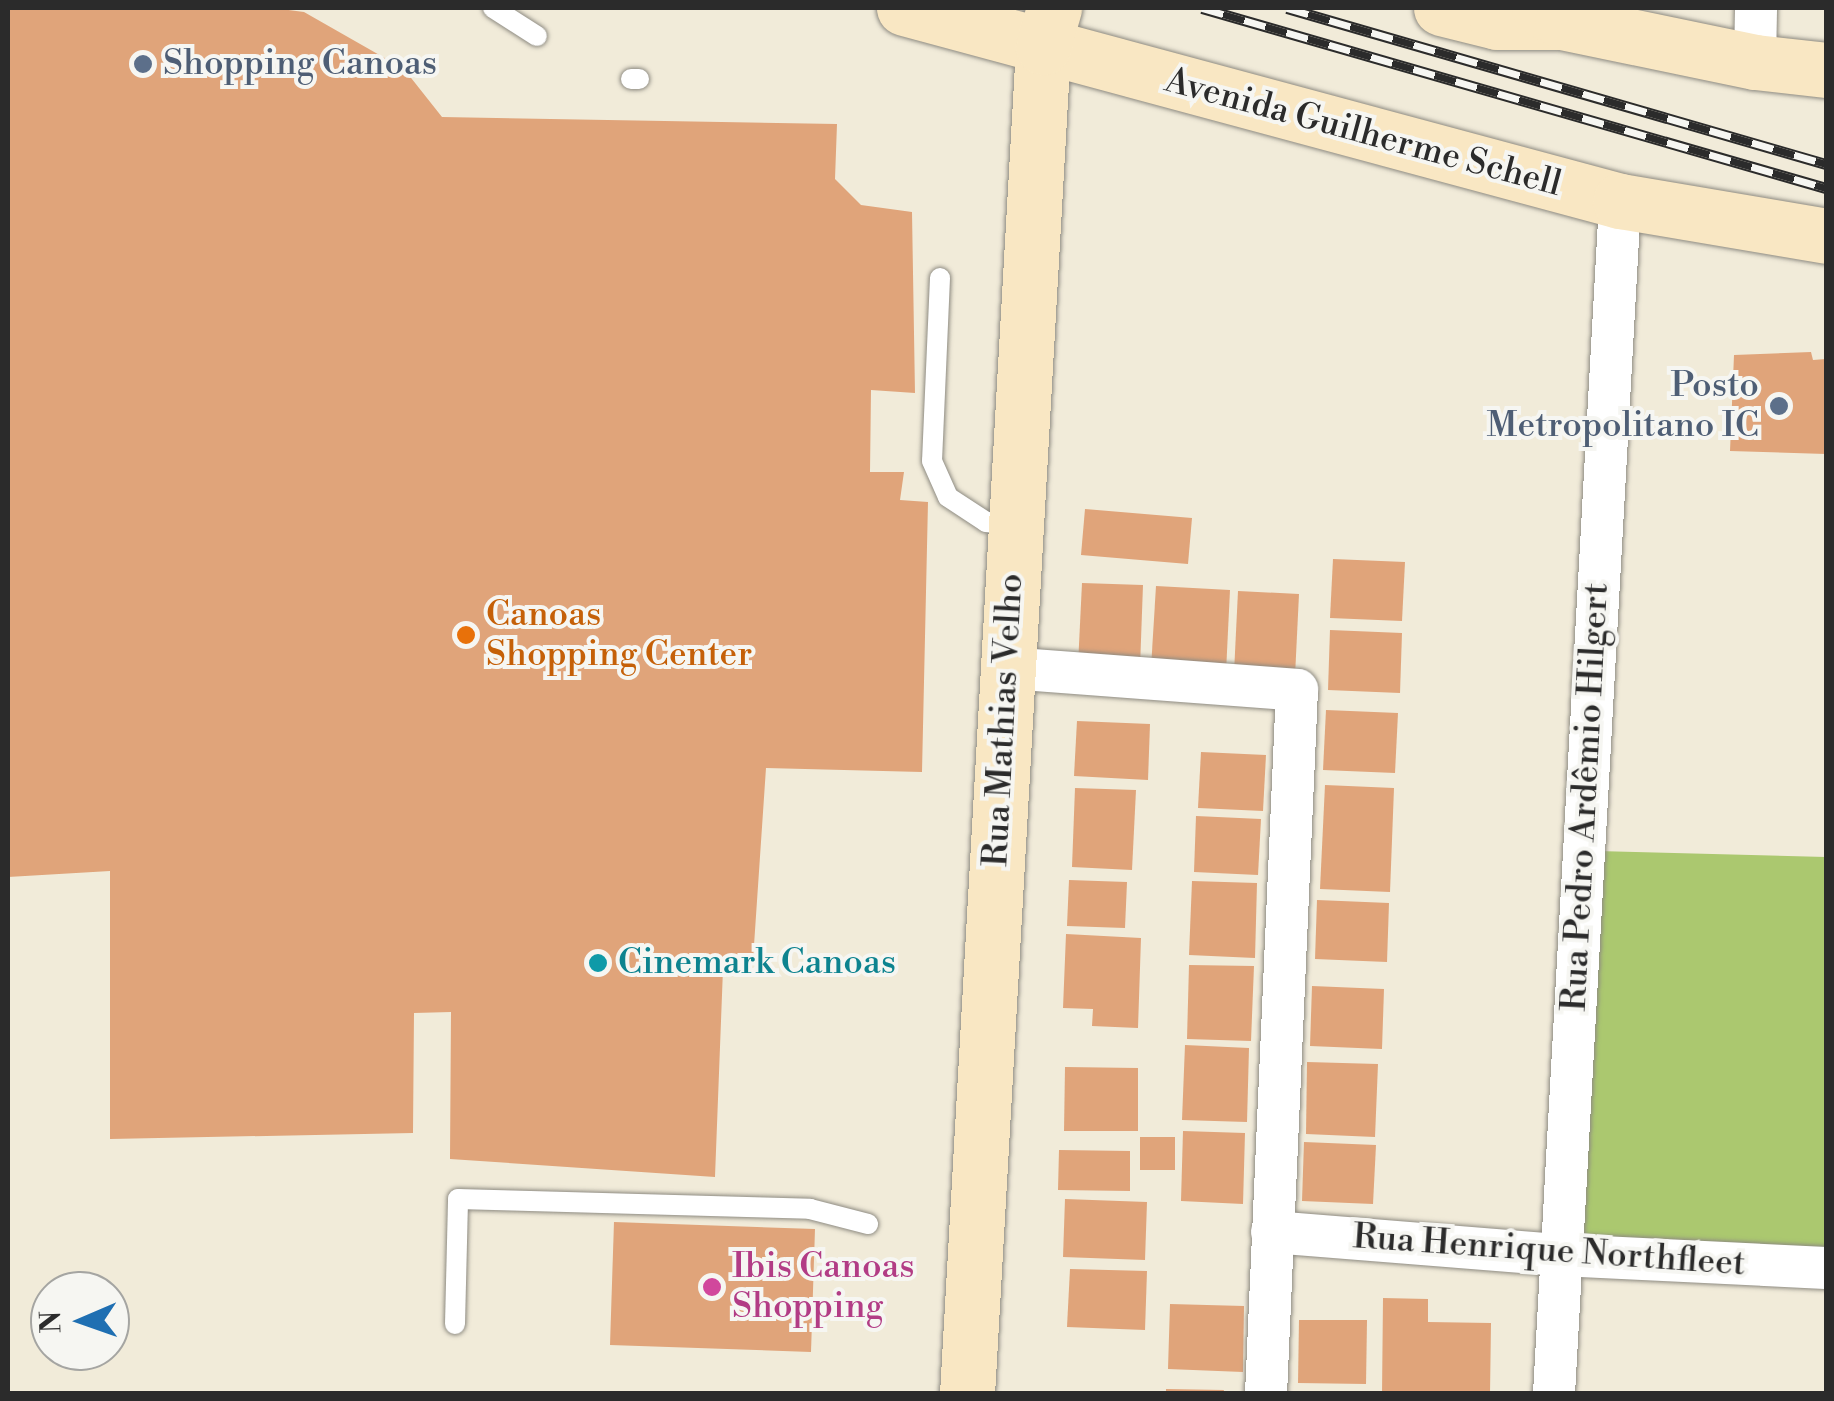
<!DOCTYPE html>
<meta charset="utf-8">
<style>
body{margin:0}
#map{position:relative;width:1834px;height:1401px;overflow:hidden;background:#f1ebd9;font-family:"Libre Bodoni",serif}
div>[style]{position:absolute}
.green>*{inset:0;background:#abc86f}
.building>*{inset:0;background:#e0a47a}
.roads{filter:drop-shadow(0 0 2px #8e8b82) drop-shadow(0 0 2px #8e8b82)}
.lane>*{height:20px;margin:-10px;padding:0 10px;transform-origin:10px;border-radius:10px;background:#fff}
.street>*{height:42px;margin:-21px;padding:0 21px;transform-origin:21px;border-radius:21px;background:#fff}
.secondary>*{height:55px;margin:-27.5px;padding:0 27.5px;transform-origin:27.5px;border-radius:27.5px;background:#f9e7c3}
.rail>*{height:11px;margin-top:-5.5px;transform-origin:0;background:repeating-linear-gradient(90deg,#f6f6f2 0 22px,#2b2b2b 0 44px);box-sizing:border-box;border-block:2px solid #2b2b2b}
.dots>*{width:28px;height:28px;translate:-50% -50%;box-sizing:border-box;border:5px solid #f6f6f2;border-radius:50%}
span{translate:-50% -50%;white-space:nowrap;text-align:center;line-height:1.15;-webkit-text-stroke:8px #f6f6f2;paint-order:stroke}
.service-label{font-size:35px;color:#4e5e75}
.left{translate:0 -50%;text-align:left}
.right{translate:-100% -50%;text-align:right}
.street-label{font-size:35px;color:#2b2b2b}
.food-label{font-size:35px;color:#c56008}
.culture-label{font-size:35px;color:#0d838f}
.hotel-label{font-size:35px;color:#b23c85}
.frame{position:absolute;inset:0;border:10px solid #2b2b2b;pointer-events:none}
.north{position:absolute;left:30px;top:1271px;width:100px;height:100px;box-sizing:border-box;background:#f6f6f2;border:2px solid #a5a5a2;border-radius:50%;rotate:268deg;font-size:28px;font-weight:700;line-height:40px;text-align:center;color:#2b2b2b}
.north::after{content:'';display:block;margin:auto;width:35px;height:45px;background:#1f6fb2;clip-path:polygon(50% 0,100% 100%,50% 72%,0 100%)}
</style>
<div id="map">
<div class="green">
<div style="clip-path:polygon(1597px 851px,1826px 857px,1826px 1256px,1576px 1244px)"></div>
</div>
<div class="building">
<div style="clip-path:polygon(8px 8px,273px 8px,304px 12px,404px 69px,442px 117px,837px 124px,835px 179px,861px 205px,912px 212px,915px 393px,871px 390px,870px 472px,904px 472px,900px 500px,928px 502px,922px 772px,766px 768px,753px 960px,723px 969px,715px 1177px,450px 1159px,451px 1012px,414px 1013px,413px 1133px,110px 1139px,110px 871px,8px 877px)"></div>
<div style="clip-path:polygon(1811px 352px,1813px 360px,1826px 359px,1826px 454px,1730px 451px,1734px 355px)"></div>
<div style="clip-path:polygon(1085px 509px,1192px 518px,1188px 564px,1081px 555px)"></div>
<div style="clip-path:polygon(1333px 559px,1405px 562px,1402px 621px,1330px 618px)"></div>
<div style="clip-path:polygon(1082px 583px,1143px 585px,1140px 667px,1078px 665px)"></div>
<div style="clip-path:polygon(1156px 586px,1230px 590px,1226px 672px,1151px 668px)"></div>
<div style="clip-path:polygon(1238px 591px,1299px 594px,1295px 676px,1234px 673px)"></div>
<div style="clip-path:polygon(1330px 630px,1402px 633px,1400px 693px,1328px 690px)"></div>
<div style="clip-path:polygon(1326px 710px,1398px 713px,1395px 773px,1323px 770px)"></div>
<div style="clip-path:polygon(1077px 721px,1150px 724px,1148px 780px,1074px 776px)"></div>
<div style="clip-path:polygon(1201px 752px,1266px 755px,1263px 811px,1198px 808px)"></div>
<div style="clip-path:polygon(1325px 785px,1394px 788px,1390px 892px,1320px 889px)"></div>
<div style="clip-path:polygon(1075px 788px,1136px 790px,1132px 870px,1072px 867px)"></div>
<div style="clip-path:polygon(1196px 816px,1261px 819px,1258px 875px,1194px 872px)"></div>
<div style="clip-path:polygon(1069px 880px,1127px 882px,1125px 928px,1067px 926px)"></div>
<div style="clip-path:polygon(1192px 881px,1257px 883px,1255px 958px,1189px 955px)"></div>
<div style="clip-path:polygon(1317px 900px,1389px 903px,1387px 962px,1315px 959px)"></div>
<div style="clip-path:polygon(1066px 934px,1141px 938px,1138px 1028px,1092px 1026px,1093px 1009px,1063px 1008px)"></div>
<div style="clip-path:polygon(1189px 965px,1254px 966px,1251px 1041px,1187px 1039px)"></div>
<div style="clip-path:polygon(1312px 986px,1384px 989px,1382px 1049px,1310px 1046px)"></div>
<div style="clip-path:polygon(1185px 1045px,1249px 1048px,1247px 1122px,1182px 1120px)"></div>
<div style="clip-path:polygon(1307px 1062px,1378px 1064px,1375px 1137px,1306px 1134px)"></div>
<div style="clip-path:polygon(1065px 1067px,1138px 1068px,1138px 1131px,1064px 1131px)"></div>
<div style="clip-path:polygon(1183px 1131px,1245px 1133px,1243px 1204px,1181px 1201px)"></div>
<div style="clip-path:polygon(1140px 1137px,1175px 1137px,1175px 1170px,1140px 1170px)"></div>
<div style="clip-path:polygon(1304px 1142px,1376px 1145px,1373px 1204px,1302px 1201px)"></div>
<div style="clip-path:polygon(1059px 1150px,1130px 1151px,1130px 1191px,1058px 1190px)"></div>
<div style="clip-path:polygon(1065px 1199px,1147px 1202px,1145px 1260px,1063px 1257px)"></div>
<div style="clip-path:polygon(614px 1222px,815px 1229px,811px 1352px,610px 1345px)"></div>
<div style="clip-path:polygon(1070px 1269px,1147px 1271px,1145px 1330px,1067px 1327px)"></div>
<div style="clip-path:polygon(1383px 1298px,1428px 1299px,1428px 1322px,1491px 1323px,1490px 1394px,1382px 1394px)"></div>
<div style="clip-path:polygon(1170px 1304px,1244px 1306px,1243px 1372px,1168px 1369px)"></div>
<div style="clip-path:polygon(1299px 1320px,1367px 1320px,1366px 1384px,1298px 1383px)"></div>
<div style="clip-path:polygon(1166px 1389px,1224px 1390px,1223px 1394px,1166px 1394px)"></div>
</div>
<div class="roads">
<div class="lane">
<div style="left:493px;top:8px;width:52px;rotate:32.5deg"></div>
<div style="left:631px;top:79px;width:8px"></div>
<div style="left:940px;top:278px;width:183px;rotate:92.5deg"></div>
<div style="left:932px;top:461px;width:39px;rotate:66deg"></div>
<div style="left:948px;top:497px;width:45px;rotate:33.3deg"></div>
<div style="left:986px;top:522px;width:27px;rotate:6deg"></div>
<div style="left:455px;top:1324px;width:125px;rotate:-88.6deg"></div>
<div style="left:458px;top:1199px;width:352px;rotate:1.6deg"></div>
<div style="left:810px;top:1209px;width:60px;rotate:14.5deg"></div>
</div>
<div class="street">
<div style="left:1755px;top:62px;width:54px;rotate:-88.9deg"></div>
<div style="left:1007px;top:668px;width:291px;rotate:4.3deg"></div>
<div style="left:1297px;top:690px;width:705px;rotate:92.52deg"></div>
<div style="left:1272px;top:1232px;width:289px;rotate:4.6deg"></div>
<div style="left:1560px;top:1255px;width:266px;rotate:2.8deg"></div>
<div style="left:1554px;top:1394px;width:1195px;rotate:-86.83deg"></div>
</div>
<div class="secondary">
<div style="left:904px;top:8px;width:742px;rotate:15.09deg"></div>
<div style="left:1620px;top:201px;width:209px;rotate:9.6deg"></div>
<div style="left:1441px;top:8px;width:58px;rotate:14deg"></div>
<div style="left:1497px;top:22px;width:65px"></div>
<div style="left:1539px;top:8px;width:27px;rotate:31deg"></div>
<div style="left:1562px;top:22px;width:197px;rotate:11.7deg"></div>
<div style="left:1755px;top:62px;width:71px;rotate:6.4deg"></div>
<div style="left:967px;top:1394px;width:1349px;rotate:-86.77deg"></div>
<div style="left:1043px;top:47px;width:41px;rotate:-74.2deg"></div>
</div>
</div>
<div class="rail">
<div style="left:1202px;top:8px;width:649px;rotate:16.09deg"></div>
<div style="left:1287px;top:8px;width:561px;rotate:16.14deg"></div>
</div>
<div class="dots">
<div style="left:143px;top:64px;background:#5c6f8a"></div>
<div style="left:1779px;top:406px;background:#5c6f8a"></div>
<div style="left:466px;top:635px;background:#e8710a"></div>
<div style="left:598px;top:963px;background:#0f9aa8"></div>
<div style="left:712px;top:1287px;background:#d1479c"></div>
</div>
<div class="service-label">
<span class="left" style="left:163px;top:64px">Shopping Canoas</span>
<span class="right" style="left:1759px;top:406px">Posto<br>Metropolitano IC</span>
</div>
<div class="street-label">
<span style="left:1363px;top:133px;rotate:15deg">Avenida Guilherme Schell</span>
<span style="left:1004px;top:720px;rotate:-87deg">Rua Mathias Velho</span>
<span style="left:1586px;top:797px;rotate:-87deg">Rua Pedro Ardêmio Hilgert</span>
<span style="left:1549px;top:1251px;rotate:4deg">Rua Henrique Northfleet</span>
</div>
<div class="food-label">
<span class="left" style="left:486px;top:635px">Canoas<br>Shopping Center</span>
</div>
<div class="culture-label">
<span class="left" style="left:618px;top:963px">Cinemark Canoas</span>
</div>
<div class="hotel-label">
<span class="left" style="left:732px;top:1287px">Ibis Canoas<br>Shopping</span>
</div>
<div class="frame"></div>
<div class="north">N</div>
</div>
